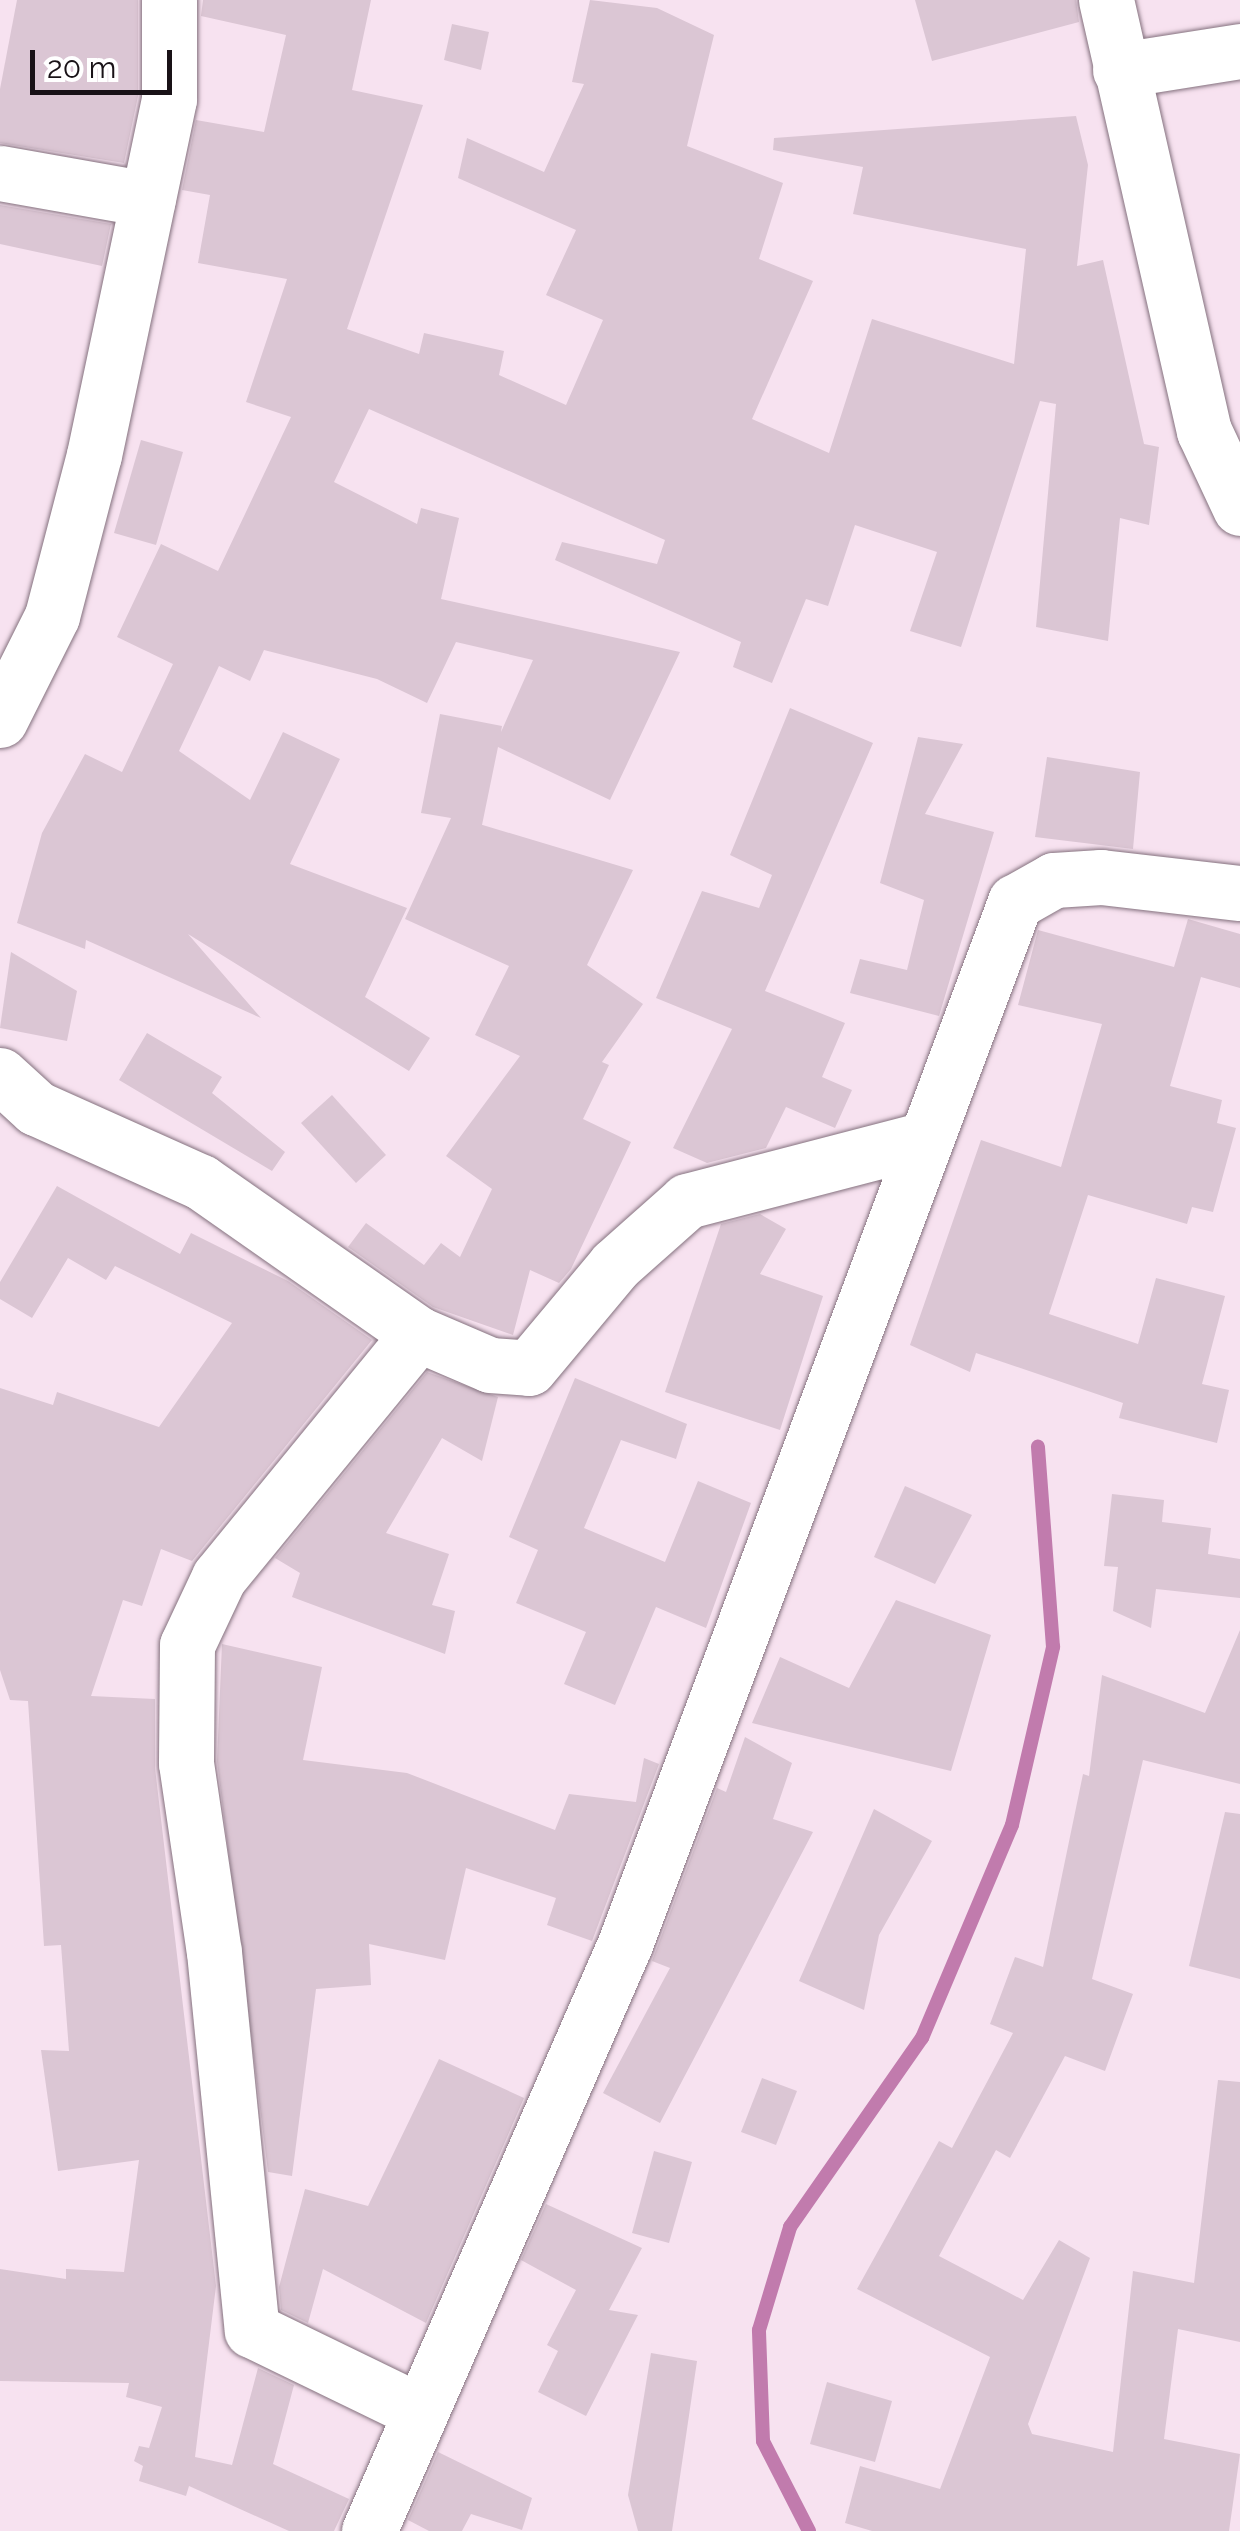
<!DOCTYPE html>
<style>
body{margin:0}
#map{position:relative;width:1240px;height:2531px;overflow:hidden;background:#f7e2f0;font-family:Raleway,sans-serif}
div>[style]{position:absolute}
.stream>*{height:14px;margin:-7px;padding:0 7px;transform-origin:7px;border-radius:7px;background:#c17bad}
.building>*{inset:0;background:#dbc6d4}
.roads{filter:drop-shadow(0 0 2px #84717e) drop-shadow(0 0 2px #84717e)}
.street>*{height:55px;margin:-27.5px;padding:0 27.5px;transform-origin:27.5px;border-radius:27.5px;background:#fff}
.secondary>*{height:55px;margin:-27.5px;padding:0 27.5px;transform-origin:27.5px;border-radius:27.5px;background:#fff}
.highway>*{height:55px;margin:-27.5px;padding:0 27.5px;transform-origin:27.5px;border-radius:27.5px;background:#fff}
span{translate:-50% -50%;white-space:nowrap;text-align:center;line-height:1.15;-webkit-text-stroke:9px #fff;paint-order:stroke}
.scale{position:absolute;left:30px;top:50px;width:142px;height:45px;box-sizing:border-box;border:5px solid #191217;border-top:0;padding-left:12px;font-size:30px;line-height:35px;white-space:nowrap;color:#191217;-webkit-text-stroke:8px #fff;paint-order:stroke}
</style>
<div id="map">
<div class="stream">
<div style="left:809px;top:2531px;width:101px;rotate:-117.1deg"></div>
<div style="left:763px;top:2441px;width:111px;rotate:-92.1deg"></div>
<div style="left:759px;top:2330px;width:108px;rotate:-73.2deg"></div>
<div style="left:790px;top:2227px;width:231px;rotate:-55.1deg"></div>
<div style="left:922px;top:2038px;width:231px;rotate:-67.1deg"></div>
<div style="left:1012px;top:1825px;width:183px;rotate:-77deg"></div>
<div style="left:1053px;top:1647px;width:201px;rotate:-94.3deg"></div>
</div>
<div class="building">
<div style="clip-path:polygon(17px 0,138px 0,138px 96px,124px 163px,0 143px,0 89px)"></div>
<div style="clip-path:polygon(203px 0,371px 0,352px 90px,423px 105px,347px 329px,419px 354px,424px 333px,504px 351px,499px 375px,566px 405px,603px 320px,546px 295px,576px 230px,458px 178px,467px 138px,544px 172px,584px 84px,572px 82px,590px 0,657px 8px,714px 35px,687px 146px,783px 183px,759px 259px,813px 281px,752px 419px,829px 453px,872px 319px,1014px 364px,1026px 249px,853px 214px,863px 167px,773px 150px,774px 138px,1076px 116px,1088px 165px,1077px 266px,1103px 260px,1144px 444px,1159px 447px,1149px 525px,1120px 518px,1108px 641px,1036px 627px,1056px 404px,1040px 401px,961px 647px,910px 631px,937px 552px,855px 525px,828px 606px,806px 599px,772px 683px,733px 667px,741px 642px,555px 560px,562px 542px,657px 564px,665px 540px,369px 409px,334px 482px,417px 524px,421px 508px,459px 518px,441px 599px,680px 652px,610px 800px,498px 747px,482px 825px,476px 823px,633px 870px,587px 965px,643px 1004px,602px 1062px,609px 1065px,583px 1119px,631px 1142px,571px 1269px,559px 1283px,530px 1270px,513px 1335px,433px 1307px,348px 1247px,366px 1223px,424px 1265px,441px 1243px,460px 1257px,492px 1189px,446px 1156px,520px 1056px,475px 1035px,509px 966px,405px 919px,451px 818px,421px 813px,440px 714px,502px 726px,501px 732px,533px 660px,456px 642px,427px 703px,377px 679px,264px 650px,250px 681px,219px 666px,179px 751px,250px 800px,283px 732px,340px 759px,290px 864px,407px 908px,365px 997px,430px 1038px,409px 1071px,188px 934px,261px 1018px,86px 940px,85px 949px,17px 923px,42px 833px,85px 754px,122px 772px,173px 664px,117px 637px,161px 544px,218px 571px,291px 417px,246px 402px,287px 279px,198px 263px,210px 195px,182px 190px,196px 120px,264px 132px,286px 35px,201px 16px)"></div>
<div style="clip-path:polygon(915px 0,1076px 0,1079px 22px,932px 61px)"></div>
<div style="clip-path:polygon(452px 24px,489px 32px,481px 70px,444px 60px)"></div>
<div style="clip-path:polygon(0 205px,111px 224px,102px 266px,0 244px)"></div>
<div style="clip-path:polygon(141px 440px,183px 452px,156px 545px,114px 533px)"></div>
<div style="clip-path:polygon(790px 708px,873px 743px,765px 991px,845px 1023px,822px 1077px,852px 1090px,835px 1128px,786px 1107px,766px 1148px,707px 1163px,673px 1148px,732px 1029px,656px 998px,702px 891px,759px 908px,772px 875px,730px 855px)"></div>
<div style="clip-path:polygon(918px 737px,963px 744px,925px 814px,994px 832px,939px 1016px,850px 993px,860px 959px,907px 970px,924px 900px,880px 883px)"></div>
<div style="clip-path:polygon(1047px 757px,1140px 772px,1133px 849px,1035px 837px)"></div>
<div style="clip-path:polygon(1188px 919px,1240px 934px,1240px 988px,1201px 977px,1170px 1086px,1222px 1100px,1217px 1123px,1236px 1128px,1213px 1212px,1192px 1207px,1187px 1224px,1088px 1195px,1049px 1314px,1138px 1344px,1156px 1278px,1225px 1296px,1202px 1384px,1229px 1390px,1217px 1443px,1119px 1418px,1123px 1403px,976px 1353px,970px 1372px,910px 1345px,981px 1140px,1061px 1167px,1102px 1024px,1018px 1005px,1038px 930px,1174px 967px)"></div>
<div style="clip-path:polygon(11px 952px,77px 991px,67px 1041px,0 1028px)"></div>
<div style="clip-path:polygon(147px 1033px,222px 1077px,212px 1093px,285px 1152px,272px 1171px,119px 1080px)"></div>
<div style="clip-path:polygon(332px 1095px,386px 1155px,356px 1183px,301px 1123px)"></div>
<div style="clip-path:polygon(57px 1186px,180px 1254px,191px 1233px,288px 1281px,372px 1340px,192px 1561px,161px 1549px,142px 1606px,123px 1600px,91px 1696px,155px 1699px,155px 1768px,216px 2286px,195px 2457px,232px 2465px,258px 2368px,294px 2385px,273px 2464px,349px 2499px,334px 2531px,289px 2531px,189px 2486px,186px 2496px,139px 2481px,143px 2466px,134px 2461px,139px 2446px,149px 2448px,162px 2407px,126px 2397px,129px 2383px,0 2381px,0 2269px,66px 2279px,66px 2269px,124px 2272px,139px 2160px,58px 2171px,41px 2050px,69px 2051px,61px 1945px,44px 1946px,28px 1701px,10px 1700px,0 1670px,0 1388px,53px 1405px,57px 1392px,159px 1427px,232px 1323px,115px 1266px,106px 1280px,68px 1258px,32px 1318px,0 1299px,0 1282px)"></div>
<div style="clip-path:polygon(760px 1214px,786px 1229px,760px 1274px,823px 1296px,780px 1430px,665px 1392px,721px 1224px)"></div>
<div style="clip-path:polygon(427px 1372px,498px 1397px,482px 1461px,442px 1438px,386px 1533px,449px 1554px,432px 1605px,455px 1611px,445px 1654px,292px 1597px,300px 1573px,275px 1558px)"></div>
<div style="clip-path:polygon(575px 1378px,687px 1424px,676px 1459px,621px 1440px,584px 1528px,665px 1562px,698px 1481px,751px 1503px,706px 1628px,656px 1607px,615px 1705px,564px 1684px,586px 1632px,516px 1603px,538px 1550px,509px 1537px)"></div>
<div style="clip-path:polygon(905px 1486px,972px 1515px,935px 1584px,874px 1557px)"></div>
<div style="clip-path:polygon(1112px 1494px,1164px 1500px,1162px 1522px,1211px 1528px,1208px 1554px,1240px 1559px,1240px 1598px,1156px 1589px,1151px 1628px,1113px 1611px,1118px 1567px,1104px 1566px)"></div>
<div style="clip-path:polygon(896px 1600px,991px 1635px,951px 1771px,752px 1723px,780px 1657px,849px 1688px)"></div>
<div style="clip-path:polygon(1240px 1630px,1240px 1784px,1143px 1760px,1092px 1979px,1133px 1994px,1105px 2071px,1065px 2056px,1010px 2158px,996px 2150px,939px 2256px,1023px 2300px,1059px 2240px,1090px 2258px,1028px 2424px,1032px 2434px,1113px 2452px,1133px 2271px,1194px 2283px,1218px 2080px,1240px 2082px,1240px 2342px,1178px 2329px,1164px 2439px,1240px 2454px,1229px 2531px,872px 2531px,845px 2523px,860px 2466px,940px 2489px,990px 2357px,857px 2289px,939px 2141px,952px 2148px,1013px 2033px,990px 2024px,1015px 1957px,1043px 1967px,1083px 1774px,1089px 1776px,1102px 1675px,1205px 1713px)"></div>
<div style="clip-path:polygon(222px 1644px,322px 1667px,303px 1760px,407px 1773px,555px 1830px,569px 1794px,636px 1802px,644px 1758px,659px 1764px,592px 1941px,547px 1925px,556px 1898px,466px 1868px,445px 1960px,369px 1944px,371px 1985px,316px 1989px,292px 2176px,268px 2172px,217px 1761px)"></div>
<div style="clip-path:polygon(745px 1737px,792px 1763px,773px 1819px,813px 1832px,660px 2123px,603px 2093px,670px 1968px,652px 1961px,717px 1788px,726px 1792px)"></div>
<div style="clip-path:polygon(874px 1809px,932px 1841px,879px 1935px,864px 2010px,799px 1981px)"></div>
<div style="clip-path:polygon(1225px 1812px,1240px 1814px,1240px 1979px,1189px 1966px)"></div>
<div style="clip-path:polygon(439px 2059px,524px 2098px,426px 2323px,323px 2269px,308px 2323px,281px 2310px,279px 2287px,305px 2189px,368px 2206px)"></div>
<div style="clip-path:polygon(762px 2078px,797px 2091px,776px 2145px,741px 2132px)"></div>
<div style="clip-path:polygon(654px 2151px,692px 2162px,669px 2243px,632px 2233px)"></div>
<div style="clip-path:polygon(546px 2204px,642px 2248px,609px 2310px,638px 2315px,586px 2416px,538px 2392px,558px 2351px,547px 2345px,576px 2290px,521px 2260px)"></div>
<div style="clip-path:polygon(651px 2353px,697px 2361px,672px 2531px,638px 2531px,628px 2495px)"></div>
<div style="clip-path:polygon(827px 2382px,892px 2401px,875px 2462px,810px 2444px)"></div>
<div style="clip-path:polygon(438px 2452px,532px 2498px,522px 2530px,471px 2514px,462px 2531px,429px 2531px,408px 2520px)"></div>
</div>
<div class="roads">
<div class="street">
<div style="left:1120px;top:70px;width:121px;rotate:-9deg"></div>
<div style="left:0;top:173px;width:150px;rotate:10deg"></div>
<div style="left:0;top:1075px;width:49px;rotate:42.5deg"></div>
<div style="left:36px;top:1108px;width:181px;rotate:24.2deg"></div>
<div style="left:201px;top:1182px;width:265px;rotate:35deg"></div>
<div style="left:418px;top:1334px;width:78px;rotate:23.3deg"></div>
<div style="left:490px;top:1365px;width:39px;rotate:4deg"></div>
<div style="left:529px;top:1368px;width:134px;rotate:-50.1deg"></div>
<div style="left:615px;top:1265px;width:96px;rotate:-41.6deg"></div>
<div style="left:687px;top:1201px;width:243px;rotate:-14.6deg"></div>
<div style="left:418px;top:1334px;width:314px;rotate:129.3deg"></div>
<div style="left:219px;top:1577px;width:75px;rotate:115.2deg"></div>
<div style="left:187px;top:1645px;width:118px;rotate:90.5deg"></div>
<div style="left:186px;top:1763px;width:191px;rotate:81.6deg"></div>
<div style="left:214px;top:1952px;width:380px;rotate:84.3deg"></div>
<div style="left:252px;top:2330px;width:186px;rotate:25.9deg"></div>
<div style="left:369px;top:2531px;width:640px;rotate:-66.44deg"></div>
<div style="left:625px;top:1944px;width:1113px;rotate:-69.48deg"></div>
<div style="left:1015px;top:902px;width:45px;rotate:-29.4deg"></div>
<div style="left:1054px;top:880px;width:47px;rotate:-3.7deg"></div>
<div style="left:1101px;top:877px;width:140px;rotate:6.6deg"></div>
</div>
<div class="secondary">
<div style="left:0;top:720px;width:116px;rotate:-63.4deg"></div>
<div style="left:52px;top:616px;width:166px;rotate:-75.4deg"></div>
<div style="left:94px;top:455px;width:364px;rotate:-78.1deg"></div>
<div style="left:169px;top:99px;width:99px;rotate:-90deg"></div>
</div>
<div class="highway">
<div style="left:1106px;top:0;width:442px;rotate:77.2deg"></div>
<div style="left:1204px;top:431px;width:85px;rotate:64.9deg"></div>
</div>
</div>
<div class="scale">20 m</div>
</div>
